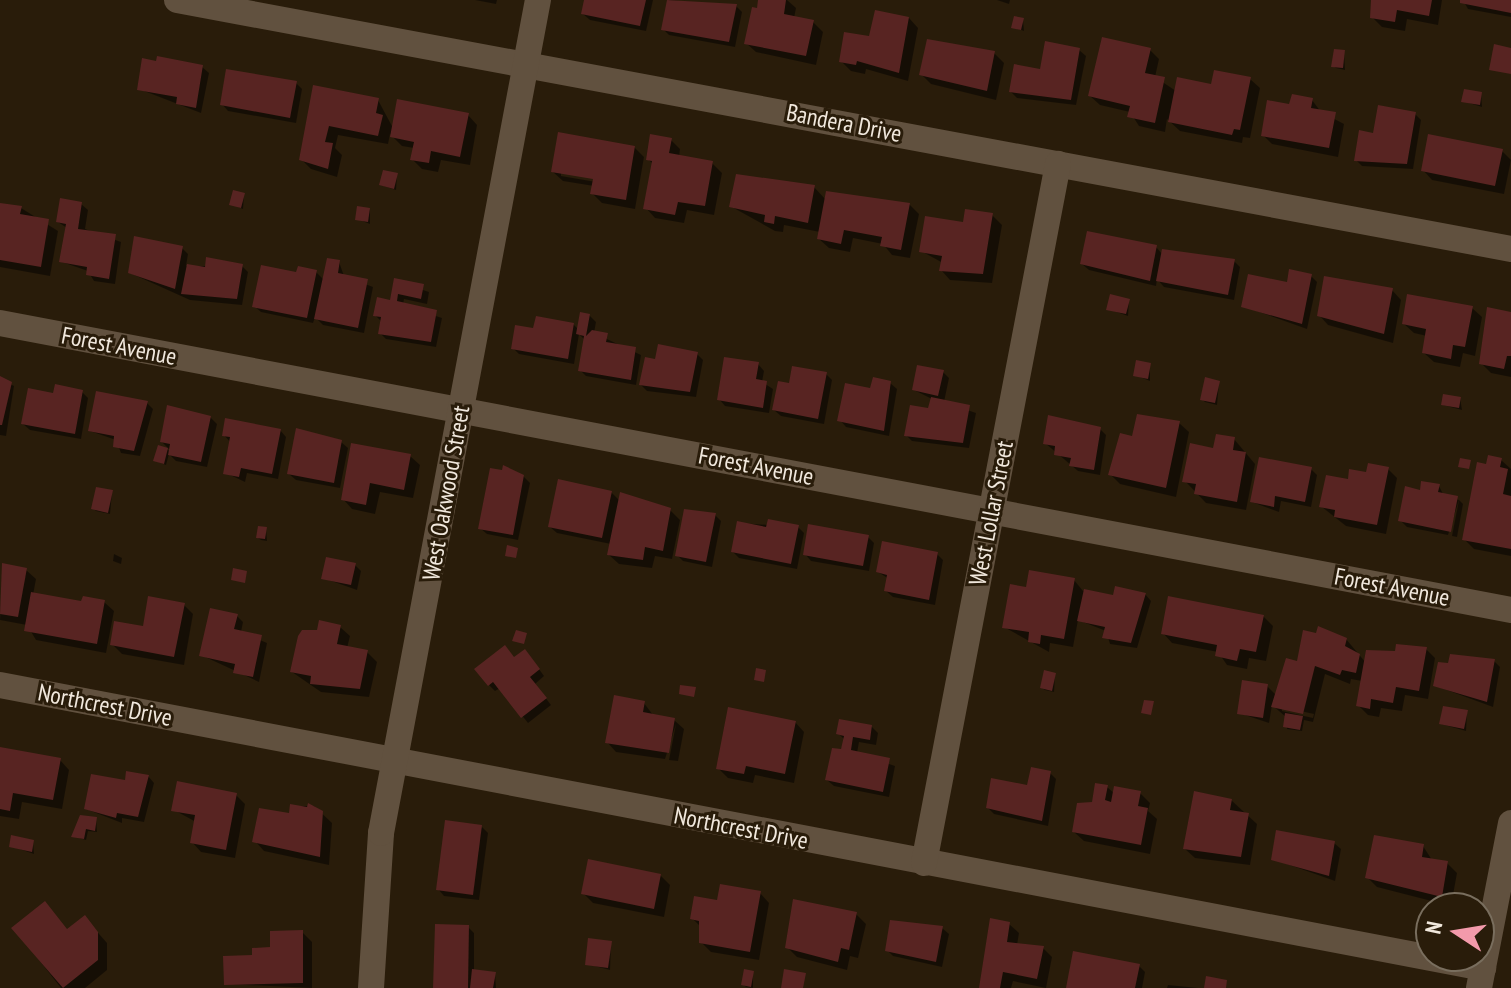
<!DOCTYPE html>
<style>
body{margin:0}
#map{position:relative;width:1511px;height:988px;overflow:hidden;background:#291c0a;font-family:"PT Sans Narrow",sans-serif}
div>[style]{position:absolute}
.shadow>*{inset:0;background:#0007}
.building>*{inset:0;background:#582422}
.minor>*{height:26px;margin:-13px;padding:0 13px;transform-origin:13px;border-radius:13px;background:#61513f}
span{translate:-50% -50%;white-space:nowrap;text-align:center;line-height:1.15;-webkit-text-stroke:6px #291c0a;paint-order:stroke}
.street-label{font-size:24px;color:#f1e8dd}
.north{position:absolute;left:1415px;top:892px;width:80px;height:80px;box-sizing:border-box;background:#291c0a;border:2px solid #796e5e;border-radius:50%;rotate:282deg;font-size:22px;font-weight:700;line-height:32px;text-align:center;color:#f1e8dd}
.north::after{content:'';display:block;margin:auto;width:28px;height:36px;background:#f39aab;clip-path:polygon(50% 0,100% 100%,50% 72%,0 100%)}
</style>
<div id="map">
<div class="shadow">
<div style="clip-path:polygon(475px 0,497px 0,496px 4px)"></div>
<div style="clip-path:polygon(586px 0,653px 0,646px 31px,590px 20px,583px 14px)"></div>
<div style="clip-path:polygon(669px 0,736px 6px,742px 12px,735px 47px,669px 35px,663px 29px)"></div>
<div style="clip-path:polygon(760px 0,787px 0,796px 8px,794px 18px,813px 22px,823px 32px,816px 65px,756px 52px,746px 43px)"></div>
<div style="clip-path:polygon(997px 0,1010px 0,1009px 4px)"></div>
<div style="clip-path:polygon(1374px 0,1442px 0,1438px 25px,1407px 19px,1405px 31px,1382px 27px,1372px 17px)"></div>
<div style="clip-path:polygon(1463px 0,1511px 0,1511px 17px,1468px 9px)"></div>
<div style="clip-path:polygon(909px 18px,918px 28px,908px 81px,866px 69px,865px 74px,851px 71px,841px 61px)"></div>
<div style="clip-path:polygon(1023px 20px,1024px 31px,1013px 27px)"></div>
<div style="clip-path:polygon(1079px 50px,1086px 56px,1076px 105px,1017px 98px,1011px 92px)"></div>
<div style="clip-path:polygon(1150px 50px,1159px 59px,1155px 77px,1176px 91px,1250px 79px,1260px 88px,1250px 138px,1243px 137px,1242px 143px,1180px 131px,1167px 119px,1165px 132px,1139px 126px,1130px 112px,1100px 105px,1090px 96px)"></div>
<div style="clip-path:polygon(1344px 52px,1345px 70px,1336px 68px,1333px 66px)"></div>
<div style="clip-path:polygon(994px 53px,1004px 63px,996px 100px,931px 84px,921px 74px)"></div>
<div style="clip-path:polygon(158px 64px,202px 67px,209px 73px,201px 113px,139px 89px)"></div>
<div style="clip-path:polygon(296px 83px,302px 89px,296px 123px,228px 111px,222px 104px)"></div>
<div style="clip-path:polygon(315px 88px,378px 100px,393px 128px,468px 115px,477px 125px,470px 165px,441px 160px,438px 172px,422px 169px,412px 159px,414px 148px,402px 146px,390px 134px,388px 144px,338px 135px,335px 148px,342px 155px,337px 177px,311px 169px,301px 159px)"></div>
<div style="clip-path:polygon(1481px 94px,1482px 107px,1463px 101px)"></div>
<div style="clip-path:polygon(1312px 100px,1321px 112px,1344px 124px,1338px 157px,1272px 144px,1263px 135px,1291px 106px)"></div>
<div style="clip-path:polygon(1415px 114px,1421px 120px,1413px 169px,1362px 166px,1356px 160px,1375px 135px)"></div>
<div style="clip-path:polygon(671px 140px,680px 149px,679px 157px,712px 163px,722px 173px,714px 215px,687px 210px,684px 223px,655px 218px,646px 208px,654px 165px,648px 159px)"></div>
<div style="clip-path:polygon(evenodd,634px 147px,644px 157px,635px 209px,602px 203px,592px 193px,594px 186px,563px 181px,553px 172px,634px 147px,561px 172px,603px 179px,602px 183px,561px 176px,561px 172px)"></div>
<div style="clip-path:polygon(1502px 151px,1511px 160px,1504px 194px,1432px 180px,1423px 170px)"></div>
<div style="clip-path:polygon(397px 175px,396px 190px,381px 185px)"></div>
<div style="clip-path:polygon(814px 187px,826px 200px,909px 204px,919px 214px,910px 258px,892px 255px,883px 244px,853px 238px,850px 252px,829px 248px,819px 239px,820px 232px,784px 225px,783px 232px,775px 231px,732px 207px)"></div>
<div style="clip-path:polygon(244px 195px,243px 209px,231px 204px)"></div>
<div style="clip-path:polygon(81px 204px,88px 210px,85px 229px,121px 242px,115px 284px,94px 281px,88px 271px,62px 262px,67px 228px,58px 222px)"></div>
<div style="clip-path:polygon(0 205px,21px 208px,58px 231px,50px 276px,0 267px)"></div>
<div style="clip-path:polygon(370px 210px,370px 224px,357px 219px)"></div>
<div style="clip-path:polygon(992px 215px,1002px 225px,992px 283px,950px 280px,941px 270px,943px 263px,921px 251px)"></div>
<div style="clip-path:polygon(1156px 247px,1163px 255px,1234px 261px,1240px 267px,1234px 300px,1164px 287px,1157px 279px,1156px 286px,1089px 270px,1082px 264px)"></div>
<div style="clip-path:polygon(182px 248px,188px 254px,186px 266px,242px 266px,248px 272px,242px 305px,190px 300px,130px 273px)"></div>
<div style="clip-path:polygon(339px 262px,344px 276px,373px 287px,364px 333px,323px 325px,315px 317px,313px 323px,261px 312px,254px 306px,298px 274px,316px 272px,324px 280px)"></div>
<div style="clip-path:polygon(1311px 276px,1317px 282px,1307px 329px,1243px 306px)"></div>
<div style="clip-path:polygon(396px 281px,429px 292px,427px 304px,404px 299px,403px 305px,442px 318px,436px 347px,386px 339px,380px 333px,382px 322px,375px 315px,391px 302px)"></div>
<div style="clip-path:polygon(1392px 290px,1401px 300px,1393px 343px,1328px 325px,1319px 315px)"></div>
<div style="clip-path:polygon(1129px 300px,1128px 316px,1108px 309px)"></div>
<div style="clip-path:polygon(1472px 308px,1482px 317px,1475px 356px,1463px 353px,1460px 367px,1434px 362px,1424px 353px,1427px 336px,1414px 333px,1404px 324px)"></div>
<div style="clip-path:polygon(1511px 314px,1511px 377px,1491px 373px,1481px 363px)"></div>
<div style="clip-path:polygon(589px 315px,596px 322px,594px 333px,641px 355px,636px 385px,586px 376px,580px 370px,585px 340px,579px 334px,574px 364px,519px 354px,513px 348px,535px 330px,573px 324px,579px 330px)"></div>
<div style="clip-path:polygon(697px 354px,703px 360px,696px 397px,647px 391px,641px 385px,656px 361px)"></div>
<div style="clip-path:polygon(758px 364px,764px 371px,762px 382px,773px 389px,769px 413px,725px 406px,719px 399px)"></div>
<div style="clip-path:polygon(1150px 365px,1150px 381px,1135px 375px)"></div>
<div style="clip-path:polygon(943px 372px,949px 378px,944px 402px,976px 413px,969px 448px,912px 441px,906px 435px,930px 411px,932px 399px,914px 390px)"></div>
<div style="clip-path:polygon(826px 374px,832px 380px,824px 424px,781px 416px,774px 410px,791px 385px)"></div>
<div style="clip-path:polygon(0 379px,14px 386px,6px 436px,0 435px)"></div>
<div style="clip-path:polygon(890px 383px,897px 389px,889px 436px,846px 427px,840px 420px)"></div>
<div style="clip-path:polygon(1219px 383px,1217px 405px,1205px 402px,1202px 399px)"></div>
<div style="clip-path:polygon(82px 392px,88px 398px,81px 439px,30px 430px,23px 424px,55px 395px)"></div>
<div style="clip-path:polygon(1460px 398px,1462px 410px,1443px 405px)"></div>
<div style="clip-path:polygon(147px 403px,153px 409px,140px 456px,121px 453px,116px 440px,90px 431px)"></div>
<div style="clip-path:polygon(210px 417px,217px 424px,207px 467px,176px 461px,169px 454px,166px 465px,156px 461px,159px 447px,171px 451px,162px 442px)"></div>
<div style="clip-path:polygon(1179px 423px,1189px 432px,1176px 497px,1120px 484px,1110px 474px)"></div>
<div style="clip-path:polygon(1100px 429px,1106px 435px,1100px 475px,1078px 471px,1045px 443px)"></div>
<div style="clip-path:polygon(280px 430px,286px 437px,278px 479px,247px 473px,245px 482px,226px 473px,231px 443px,224px 435px)"></div>
<div style="clip-path:polygon(1234px 439px,1255px 464px,1246px 510px,1206px 503px,1185px 481px,1215px 450px)"></div>
<div style="clip-path:polygon(341px 442px,348px 448px,340px 488px,296px 480px,289px 474px)"></div>
<div style="clip-path:polygon(410px 456px,420px 465px,413px 498px,380px 492px,375px 514px,352px 509px,343px 499px)"></div>
<div style="clip-path:polygon(1501px 460px,1511px 469px,1511px 556px,1474px 549px,1464px 539px,1488px 467px)"></div>
<div style="clip-path:polygon(1311px 469px,1317px 475px,1311px 507px,1281px 501px,1279px 512px,1252px 502px)"></div>
<div style="clip-path:polygon(1388px 469px,1397px 478px,1386px 534px,1346px 526px,1322px 507px,1349px 481px)"></div>
<div style="clip-path:polygon(523px 476px,530px 483px,518px 540px,487px 534px,480px 528px)"></div>
<div style="clip-path:polygon(1439px 486px,1444px 496px,1459px 500px,1448px 535px,1407px 527px,1400px 520px,1421px 492px)"></div>
<div style="clip-path:polygon(112px 492px,110px 514px,96px 511px,94px 509px)"></div>
<div style="clip-path:polygon(611px 492px,620px 501px,670px 510px,680px 520px,672px 559px,655px 556px,652px 568px,619px 564px,609px 555px,611px 544px,557px 533px,550px 527px)"></div>
<div style="clip-path:polygon(1459px 500px,1463px 504px,1457px 537px,1452px 536px)"></div>
<div style="clip-path:polygon(715px 515px,721px 521px,712px 567px,683px 561px,677px 555px)"></div>
<div style="clip-path:polygon(738px 523px,798px 527px,804px 533px,797px 569px,739px 558px,733px 552px)"></div>
<div style="clip-path:polygon(266px 529px,267px 541px,261px 540px,258px 538px)"></div>
<div style="clip-path:polygon(868px 537px,874px 543px,869px 571px,811px 561px,805px 554px)"></div>
<div style="clip-path:polygon(114px 554px,122px 558px,121px 564px,113px 561px)"></div>
<div style="clip-path:polygon(937px 554px,943px 560px,935px 605px,893px 597px,886px 591px,889px 579px,878px 572px)"></div>
<div style="clip-path:polygon(355px 565px,361px 571px,357px 590px,323px 578px)"></div>
<div style="clip-path:polygon(3px 566px,26px 570px,36px 579px,33px 595px,83px 604px,104px 602px,114px 611px,106px 653px,36px 640px,27px 625px,0 620px)"></div>
<div style="clip-path:polygon(1074px 580px,1083px 591px,1114px 598px,1145px 594px,1151px 601px,1137px 648px,1110px 644px,1106px 631px,1078px 620px,1073px 647px,1050px 643px,1049px 652px,1004px 627px,1028px 590px)"></div>
<div style="clip-path:polygon(184px 605px,193px 614px,184px 665px,122px 654px,112px 644px)"></div>
<div style="clip-path:polygon(237px 616px,243px 622px,241px 632px,267px 643px,259px 682px,201px 655px)"></div>
<div style="clip-path:polygon(1263px 616px,1273px 626px,1266px 661px,1249px 658px,1247px 669px,1227px 665px,1218px 652px,1172px 643px,1163px 633px)"></div>
<div style="clip-path:polygon(340px 627px,350px 636px,347px 648px,367px 652px,377px 662px,369px 697px,321px 692px,292px 672px,318px 632px)"></div>
<div style="clip-path:polygon(evenodd,1346px 639px,1366px 663px,1426px 649px,1435px 658px,1428px 699px,1405px 695px,1402px 711px,1381px 708px,1379px 717px,1368px 715px,1358px 705px,1362px 681px,1351px 679px,1350px 684px,1325px 674px,1313px 722px,1304px 720px,1302px 731px,1287px 729px,1286px 717px,1272px 705px,1269px 723px,1239px 713px,1267px 686px,1276px 695px,1298px 663px,1346px 639px,1282px 707px,1314px 714px,1313px 718px,1282px 711px,1282px 707px)"></div>
<div style="clip-path:polygon(531px 658px,544px 676px,535px 684px,551px 705px,528px 723px,500px 688px,495px 691px,489px 685px,515px 659px)"></div>
<div style="clip-path:polygon(1494px 661px,1500px 667px,1493px 707px,1436px 686px)"></div>
<div style="clip-path:polygon(1055px 675px,1054px 692px,1045px 690px,1042px 688px)"></div>
<div style="clip-path:polygon(644px 703px,653px 715px,674px 720px,684px 729px,678px 761px,669px 760px,676px 724px,665px 759px,616px 752px,607px 742px)"></div>
<div style="clip-path:polygon(1467px 712px,1466px 731px,1441px 724px)"></div>
<div style="clip-path:polygon(795px 722px,804px 732px,794px 783px,755px 775px,753px 783px,728px 778px,718px 768px)"></div>
<div style="clip-path:polygon(872px 727px,878px 733px,876px 745px,859px 742px,857px 753px,895px 766px,889px 797px,834px 786px,827px 780px,845px 740px,838px 733px)"></div>
<div style="clip-path:polygon(0 749px,60px 760px,69px 770px,62px 809px,22px 802px,19px 819px,0 816px)"></div>
<div style="clip-path:polygon(1050px 773px,1056px 779px,1048px 826px,994px 814px,988px 808px)"></div>
<div style="clip-path:polygon(148px 776px,154px 783px,144px 822px,122px 818px,122px 823px,86px 809px,126px 783px)"></div>
<div style="clip-path:polygon(1107px 787px,1115px 794px,1140px 793px,1150px 803px,1148px 811px,1157px 819px,1150px 854px,1084px 841px,1074px 832px)"></div>
<div style="clip-path:polygon(236px 795px,245px 804px,235px 858px,201px 852px,192px 842px,196px 822px,174px 810px)"></div>
<div style="clip-path:polygon(1231px 800px,1257px 824px,1250px 865px,1195px 858px,1185px 849px)"></div>
<div style="clip-path:polygon(292px 806px,314px 806px,332px 823px,329px 865px,264px 851px,255px 841px,290px 816px)"></div>
<div style="clip-path:polygon(96px 819px,97px 832px,88px 831px,86px 840px,73px 836px)"></div>
<div style="clip-path:polygon(482px 827px,488px 833px,479px 900px,444px 896px,438px 889px)"></div>
<div style="clip-path:polygon(33px 842px,34px 854px,11px 846px)"></div>
<div style="clip-path:polygon(1334px 843px,1341px 849px,1335px 881px,1273px 859px)"></div>
<div style="clip-path:polygon(1423px 846px,1432px 860px,1447px 863px,1457px 873px,1451px 906px,1377px 887px,1367px 877px)"></div>
<div style="clip-path:polygon(660px 875px,670px 885px,664px 917px,593px 903px,583px 893px)"></div>
<div style="clip-path:polygon(760px 893px,769px 903px,759px 960px,711px 952px,701px 942px,701px 927px,692px 918px,719px 903px)"></div>
<div style="clip-path:polygon(856px 914px,866px 924px,858px 958px,850px 956px,847px 970px,797px 957px,787px 947px)"></div>
<div style="clip-path:polygon(85px 918px,107px 943px,107px 970px,85px 988px,61px 988px,14px 928px,68px 931px)"></div>
<div style="clip-path:polygon(1009px 924px,1019px 933px,1017px 945px,1043px 948px,1052px 957px,1046px 988px,1013px 981px,1011px 988px,982px 988px)"></div>
<div style="clip-path:polygon(468px 927px,474px 933px,474px 971px,495px 974px,496px 988px,436px 988px)"></div>
<div style="clip-path:polygon(942px 928px,949px 934px,942px 967px,893px 956px,887px 950px)"></div>
<div style="clip-path:polygon(302px 932px,312px 942px,312px 988px,226px 984px,254px 957px)"></div>
<div style="clip-path:polygon(611px 943px,610px 970px,587px 964px)"></div>
<div style="clip-path:polygon(1139px 966px,1145px 972px,1142px 988px,1068px 988px)"></div>
<div style="clip-path:polygon(753px 973px,753px 988px,746px 987px,743px 984px)"></div>
<div style="clip-path:polygon(1168px 985px,1198px 988px,1167px 988px)"></div>
</div>
<div class="building">
<div style="clip-path:polygon(584px 0,646px 0,640px 26px,581px 14px)"></div>
<div style="clip-path:polygon(667px 0,737px 4px,729px 42px,661px 30px)"></div>
<div style="clip-path:polygon(758px 0,786px 0,784px 14px,814px 20px,806px 56px,744px 44px,752px 7px,757px 8px)"></div>
<div style="clip-path:polygon(1371px 0,1432px 0,1429px 16px,1397px 10px,1395px 22px,1370px 18px)"></div>
<div style="clip-path:polygon(1460px 0,1511px 0,1511px 13px,1460px 3px)"></div>
<div style="clip-path:polygon(875px 10px,909px 17px,899px 73px,857px 61px,856px 65px,839px 62px,844px 32px,869px 36px)"></div>
<div style="clip-path:polygon(1014px 16px,1024px 18px,1021px 30px,1011px 28px)"></div>
<div style="clip-path:polygon(1102px 37px,1151px 48px,1145px 73px,1165px 77px,1155px 123px,1127px 117px,1130px 106px,1088px 96px)"></div>
<div style="clip-path:polygon(927px 39px,995px 51px,987px 91px,919px 75px)"></div>
<div style="clip-path:polygon(1045px 41px,1080px 48px,1071px 100px,1009px 92px,1014px 64px,1040px 69px)"></div>
<div style="clip-path:polygon(1494px 44px,1511px 48px,1511px 74px,1489px 70px)"></div>
<div style="clip-path:polygon(1334px 49px,1345px 50px,1343px 68px,1331px 67px)"></div>
<div style="clip-path:polygon(157px 56px,203px 65px,196px 108px,176px 104px,177px 97px,137px 90px,142px 58px,156px 61px)"></div>
<div style="clip-path:polygon(226px 69px,297px 81px,290px 118px,220px 105px)"></div>
<div style="clip-path:polygon(1214px 70px,1251px 77px,1240px 130px,1234px 129px,1232px 135px,1168px 122px,1177px 77px,1211px 84px)"></div>
<div style="clip-path:polygon(313px 85px,379px 98px,376px 113px,383px 115px,378px 136px,329px 126px,325px 142px,333px 143px,328px 169px,299px 160px)"></div>
<div style="clip-path:polygon(1464px 89px,1482px 92px,1480px 105px,1461px 102px)"></div>
<div style="clip-path:polygon(1292px 94px,1313px 98px,1311px 108px,1336px 112px,1329px 148px,1261px 136px,1267px 100px,1289px 104px)"></div>
<div style="clip-path:polygon(397px 99px,469px 113px,460px 157px,431px 151px,429px 163px,410px 160px,414px 142px,390px 137px)"></div>
<div style="clip-path:polygon(1378px 105px,1416px 112px,1407px 164px,1354px 161px,1359px 130px,1373px 133px)"></div>
<div style="clip-path:polygon(558px 132px,635px 146px,626px 200px,590px 194px,593px 179px,551px 172px)"></div>
<div style="clip-path:polygon(650px 134px,672px 138px,669px 153px,713px 161px,705px 206px,678px 202px,675px 215px,643px 209px,652px 161px,646px 160px)"></div>
<div style="clip-path:polygon(1428px 134px,1503px 149px,1495px 186px,1421px 171px)"></div>
<div style="clip-path:polygon(383px 170px,398px 173px,394px 189px,379px 185px)"></div>
<div style="clip-path:polygon(736px 174px,815px 185px,808px 223px,775px 216px,774px 224px,764px 222px,765px 215px,729px 207px)"></div>
<div style="clip-path:polygon(233px 190px,245px 193px,241px 208px,229px 205px)"></div>
<div style="clip-path:polygon(826px 191px,910px 203px,901px 250px,880px 246px,882px 237px,844px 230px,841px 244px,817px 239px)"></div>
<div style="clip-path:polygon(60px 198px,82px 202px,78px 229px,116px 234px,109px 279px,86px 275px,87px 267px,59px 262px,66px 224px,56px 222px)"></div>
<div style="clip-path:polygon(0 203px,22px 206px,20px 214px,49px 219px,41px 267px,0 260px)"></div>
<div style="clip-path:polygon(357px 206px,370px 208px,368px 222px,355px 220px)"></div>
<div style="clip-path:polygon(965px 209px,993px 213px,983px 274px,939px 271px,942px 256px,919px 252px,925px 216px,963px 222px)"></div>
<div style="clip-path:polygon(1087px 231px,1157px 245px,1150px 281px,1080px 264px)"></div>
<div style="clip-path:polygon(134px 236px,183px 246px,175px 289px,128px 273px)"></div>
<div style="clip-path:polygon(1162px 249px,1235px 259px,1228px 295px,1156px 281px)"></div>
<div style="clip-path:polygon(206px 257px,243px 264px,237px 299px,181px 294px,187px 264px,205px 267px)"></div>
<div style="clip-path:polygon(327px 258px,340px 260px,338px 273px,368px 279px,358px 328px,314px 319px)"></div>
<div style="clip-path:polygon(261px 265px,296px 272px,298px 266px,317px 270px,307px 318px,252px 307px)"></div>
<div style="clip-path:polygon(1289px 269px,1312px 274px,1302px 324px,1241px 307px,1248px 274px,1287px 282px)"></div>
<div style="clip-path:polygon(1324px 276px,1393px 288px,1384px 334px,1317px 316px)"></div>
<div style="clip-path:polygon(394px 278px,424px 284px,421px 299px,398px 294px,397px 301px,437px 310px,431px 342px,378px 334px,381px 317px,373px 316px,377px 297px,390px 300px)"></div>
<div style="clip-path:polygon(1110px 294px,1130px 299px,1126px 314px,1106px 310px)"></div>
<div style="clip-path:polygon(1407px 294px,1473px 306px,1465px 347px,1453px 345px,1451px 359px,1422px 353px,1426px 329px,1402px 324px)"></div>
<div style="clip-path:polygon(1487px 307px,1511px 312px,1511px 356px,1507px 356px,1504px 369px,1479px 364px)"></div>
<div style="clip-path:polygon(580px 312px,590px 314px,586px 336px,592px 330px,608px 333px,606px 342px,636px 347px,631px 380px,578px 371px,584px 336px,576px 334px)"></div>
<div style="clip-path:polygon(536px 316px,574px 323px,568px 359px,511px 349px,515px 325px,533px 328px)"></div>
<div style="clip-path:polygon(658px 344px,698px 352px,690px 392px,639px 385px,645px 357px,655px 359px)"></div>
<div style="clip-path:polygon(724px 357px,759px 362px,756px 379px,767px 381px,763px 408px,717px 400px)"></div>
<div style="clip-path:polygon(1136px 360px,1151px 363px,1148px 379px,1133px 376px)"></div>
<div style="clip-path:polygon(917px 365px,944px 370px,938px 396px,912px 390px)"></div>
<div style="clip-path:polygon(792px 366px,827px 372px,818px 419px,772px 410px,778px 381px,789px 383px)"></div>
<div style="clip-path:polygon(0 376px,12px 382px,2px 425px,0 425px)"></div>
<div style="clip-path:polygon(873px 377px,891px 381px,884px 431px,837px 421px,845px 383px,870px 388px)"></div>
<div style="clip-path:polygon(1205px 377px,1220px 381px,1215px 403px,1200px 400px)"></div>
<div style="clip-path:polygon(55px 384px,83px 390px,75px 434px,21px 424px,28px 388px,53px 393px)"></div>
<div style="clip-path:polygon(96px 391px,148px 401px,134px 451px,113px 447px,114px 436px,88px 431px)"></div>
<div style="clip-path:polygon(1443px 394px,1461px 397px,1459px 408px,1441px 405px)"></div>
<div style="clip-path:polygon(931px 397px,970px 405px,963px 443px,904px 436px,910px 405px,928px 408px)"></div>
<div style="clip-path:polygon(167px 405px,211px 416px,201px 462px,168px 455px,170px 444px,160px 442px)"></div>
<div style="clip-path:polygon(1137px 414px,1180px 421px,1166px 488px,1108px 475px,1120px 433px,1132px 436px)"></div>
<div style="clip-path:polygon(1048px 415px,1101px 427px,1094px 470px,1069px 466px,1071px 458px,1054px 455px,1055px 446px,1043px 444px)"></div>
<div style="clip-path:polygon(225px 418px,281px 429px,272px 474px,241px 468px,239px 477px,223px 474px,230px 437px,222px 436px)"></div>
<div style="clip-path:polygon(296px 428px,342px 440px,334px 483px,287px 474px)"></div>
<div style="clip-path:polygon(1216px 434px,1235px 437px,1233px 450px,1246px 452px,1237px 502px,1194px 494px,1196px 484px,1182px 482px,1190px 443px,1213px 448px)"></div>
<div style="clip-path:polygon(351px 443px,411px 454px,404px 490px,370px 483px,366px 505px,341px 500px)"></div>
<div style="clip-path:polygon(158px 445px,168px 448px,164px 464px,153px 461px)"></div>
<div style="clip-path:polygon(1488px 455px,1502px 458px,1500px 467px,1508px 469px,1503px 494px,1511px 496px,1511px 549px,1462px 540px,1477px 462px,1486px 464px)"></div>
<div style="clip-path:polygon(1259px 457px,1312px 467px,1305px 502px,1275px 496px,1274px 507px,1250px 502px)"></div>
<div style="clip-path:polygon(1460px 458px,1471px 460px,1469px 469px,1458px 467px)"></div>
<div style="clip-path:polygon(1368px 463px,1389px 467px,1377px 525px,1334px 517px,1335px 510px,1319px 507px,1326px 475px,1348px 479px,1349px 469px,1366px 472px)"></div>
<div style="clip-path:polygon(503px 465px,524px 475px,513px 535px,478px 529px,490px 468px,502px 470px)"></div>
<div style="clip-path:polygon(558px 479px,612px 491px,602px 538px,548px 527px)"></div>
<div style="clip-path:polygon(1421px 481px,1440px 484px,1438px 492px,1458px 496px,1451px 532px,1398px 521px,1405px 486px,1420px 490px)"></div>
<div style="clip-path:polygon(96px 487px,113px 490px,108px 513px,91px 509px)"></div>
<div style="clip-path:polygon(620px 492px,671px 508px,663px 551px,645px 547px,643px 560px,607px 555px)"></div>
<div style="clip-path:polygon(684px 509px,716px 513px,706px 562px,675px 556px)"></div>
<div style="clip-path:polygon(768px 519px,799px 525px,791px 564px,731px 552px,737px 521px,766px 527px)"></div>
<div style="clip-path:polygon(808px 524px,869px 535px,863px 566px,803px 555px)"></div>
<div style="clip-path:polygon(258px 526px,267px 527px,265px 539px,256px 538px)"></div>
<div style="clip-path:polygon(882px 541px,938px 552px,929px 600px,884px 591px,887px 575px,876px 572px)"></div>
<div style="clip-path:polygon(507px 545px,518px 548px,516px 558px,505px 556px)"></div>
<div style="clip-path:polygon(326px 557px,356px 563px,351px 585px,321px 579px)"></div>
<div style="clip-path:polygon(2px 563px,27px 568px,18px 617px,0 614px)"></div>
<div style="clip-path:polygon(233px 568px,247px 571px,245px 583px,231px 580px)"></div>
<div style="clip-path:polygon(1029px 570px,1075px 578px,1064px 639px,1041px 635px,1040px 644px,1028px 642px,1029px 632px,1002px 628px,1010px 584px,1026px 587px)"></div>
<div style="clip-path:polygon(1115px 586px,1146px 593px,1131px 643px,1102px 638px,1105px 627px,1077px 621px,1084px 589px,1113px 595px)"></div>
<div style="clip-path:polygon(31px 592px,81px 601px,83px 596px,105px 600px,97px 644px,24px 631px)"></div>
<div style="clip-path:polygon(148px 596px,185px 603px,174px 657px,110px 645px,114px 621px,143px 626px)"></div>
<div style="clip-path:polygon(1168px 596px,1264px 615px,1256px 652px,1240px 649px,1237px 661px,1215px 656px,1217px 645px,1161px 634px)"></div>
<div style="clip-path:polygon(210px 608px,238px 614px,234px 629px,262px 635px,253px 677px,233px 673px,235px 664px,199px 656px)"></div>
<div style="clip-path:polygon(319px 620px,341px 625px,337px 644px,368px 650px,360px 689px,310px 684px,311px 676px,290px 672px,298px 636px,302px 630px,317px 630px)"></div>
<div style="clip-path:polygon(1318px 626px,1347px 638px,1345px 646px,1360px 654px,1356px 673px,1342px 670px,1340px 675px,1315px 666px,1303px 714px,1271px 707px,1286px 658px,1297px 661px,1303px 630px,1316px 633px)"></div>
<div style="clip-path:polygon(516px 630px,527px 633px,524px 644px,512px 641px)"></div>
<div style="clip-path:polygon(1396px 644px,1427px 647px,1419px 691px,1396px 687px,1393px 703px,1371px 699px,1370px 709px,1356px 706px,1366px 650px,1395px 651px)"></div>
<div style="clip-path:polygon(505px 645px,514px 657px,525px 649px,540px 669px,530px 677px,547px 698px,521px 718px,493px 682px,488px 686px,474px 669px)"></div>
<div style="clip-path:polygon(1450px 654px,1495px 659px,1487px 702px,1433px 686px,1438px 662px,1448px 663px)"></div>
<div style="clip-path:polygon(756px 668px,766px 670px,764px 682px,754px 680px)"></div>
<div style="clip-path:polygon(1044px 670px,1056px 673px,1052px 691px,1040px 688px)"></div>
<div style="clip-path:polygon(1242px 680px,1268px 684px,1263px 718px,1237px 714px)"></div>
<div style="clip-path:polygon(680px 685px,696px 687px,694px 697px,679px 694px)"></div>
<div style="clip-path:polygon(614px 695px,645px 701px,643px 712px,675px 718px,669px 753px,605px 743px)"></div>
<div style="clip-path:polygon(1144px 700px,1154px 701px,1151px 715px,1141px 713px)"></div>
<div style="clip-path:polygon(1443px 706px,1468px 710px,1464px 729px,1439px 724px)"></div>
<div style="clip-path:polygon(728px 707px,796px 721px,785px 774px,746px 766px,744px 774px,716px 769px)"></div>
<div style="clip-path:polygon(1285px 713px,1303px 716px,1300px 730px,1283px 727px)"></div>
<div style="clip-path:polygon(839px 719px,872px 725px,870px 740px,853px 737px,851px 750px,890px 758px,883px 792px,825px 780px,832px 748px,841px 749px,844px 736px,836px 734px)"></div>
<div style="clip-path:polygon(0 747px,61px 758px,53px 800px,13px 793px,10px 811px,0 809px)"></div>
<div style="clip-path:polygon(1031px 767px,1051px 771px,1042px 821px,986px 808px,991px 778px,1027px 785px)"></div>
<div style="clip-path:polygon(126px 771px,149px 775px,138px 817px,117px 813px,116px 818px,84px 809px,91px 774px,125px 780px)"></div>
<div style="clip-path:polygon(177px 781px,237px 793px,226px 850px,190px 843px,195px 815px,171px 811px)"></div>
<div style="clip-path:polygon(1095px 783px,1108px 785px,1105px 800px,1111px 802px,1114px 786px,1141px 791px,1138px 806px,1148px 808px,1141px 845px,1072px 832px,1077px 803px,1092px 802px)"></div>
<div style="clip-path:polygon(1194px 791px,1232px 799px,1230px 810px,1249px 813px,1241px 857px,1183px 849px)"></div>
<div style="clip-path:polygon(308px 803px,323px 811px,320px 857px,252px 842px,259px 808px,289px 813px,290px 804px,307px 807px)"></div>
<div style="clip-path:polygon(80px 815px,97px 817px,95px 831px,86px 829px,84px 839px,71px 837px)"></div>
<div style="clip-path:polygon(445px 820px,482px 825px,473px 895px,436px 890px)"></div>
<div style="clip-path:polygon(1276px 830px,1335px 841px,1329px 876px,1271px 860px)"></div>
<div style="clip-path:polygon(11px 835px,34px 840px,32px 852px,9px 847px)"></div>
<div style="clip-path:polygon(1374px 835px,1424px 844px,1422px 857px,1448px 861px,1442px 897px,1365px 878px)"></div>
<div style="clip-path:polygon(588px 859px,661px 874px,654px 909px,581px 894px)"></div>
<div style="clip-path:polygon(720px 884px,761px 891px,750px 952px,699px 943px,699px 921px,690px 919px,694px 896px,717px 900px)"></div>
<div style="clip-path:polygon(793px 899px,857px 912px,849px 950px,841px 948px,838px 962px,785px 948px)"></div>
<div style="clip-path:polygon(45px 901px,67px 929px,85px 915px,98px 932px,98px 960px,63px 988px,11px 928px)"></div>
<div style="clip-path:polygon(990px 918px,1010px 922px,1007px 942px,1044px 946px,1037px 979px,1003px 972px,1000px 988px,979px 988px)"></div>
<div style="clip-path:polygon(890px 920px,943px 926px,936px 962px,885px 951px)"></div>
<div style="clip-path:polygon(435px 924px,469px 925px,468px 988px,433px 988px)"></div>
<div style="clip-path:polygon(303px 930px,303px 983px,224px 985px,223px 956px,252px 955px,252px 948px,270px 947px,270px 931px)"></div>
<div style="clip-path:polygon(588px 938px,612px 941px,608px 968px,585px 965px)"></div>
<div style="clip-path:polygon(1073px 951px,1140px 964px,1135px 988px,1066px 988px)"></div>
<div style="clip-path:polygon(472px 969px,496px 972px,493px 988px,470px 988px)"></div>
<div style="clip-path:polygon(744px 969px,754px 971px,751px 987px,741px 985px)"></div>
<div style="clip-path:polygon(784px 969px,806px 973px,803px 988px,781px 988px)"></div>
<div style="clip-path:polygon(1206px 976px,1227px 980px,1226px 988px,1204px 988px)"></div>
</div>
<div class="minor">
<div style="left:177px;top:0;width:1357px;rotate:10.57deg"></div>
<div style="left:0;top:323px;width:1538px;rotate:10.75deg"></div>
<div style="left:0;top:685px;width:1510px;rotate:10.8deg"></div>
<div style="left:924px;top:863px;width:712px;rotate:-79.15deg"></div>
<div style="left:371px;top:988px;width:155px;rotate:-86.3deg"></div>
<div style="left:381px;top:833px;width:848px;rotate:-79.33deg"></div>
<div style="left:1479px;top:988px;width:168px;rotate:-79deg"></div>
</div>
<div class="street-label">
<span style="left:844px;top:123px;rotate:11deg">Bandera Drive</span>
<span style="left:119px;top:346px;rotate:11deg">Forest Avenue</span>
<span style="left:756px;top:466px;rotate:11deg">Forest Avenue</span>
<span style="left:446px;top:493px;rotate:-80deg">West Oakwood Street</span>
<span style="left:991px;top:513px;rotate:-79deg">West Lollar Street</span>
<span style="left:1392px;top:587px;rotate:11deg">Forest Avenue</span>
<span style="left:105px;top:705px;rotate:11deg">Northcrest Drive</span>
<span style="left:741px;top:828px;rotate:11deg">Northcrest Drive</span>
</div>
<div class="north">N</div>
</div>
